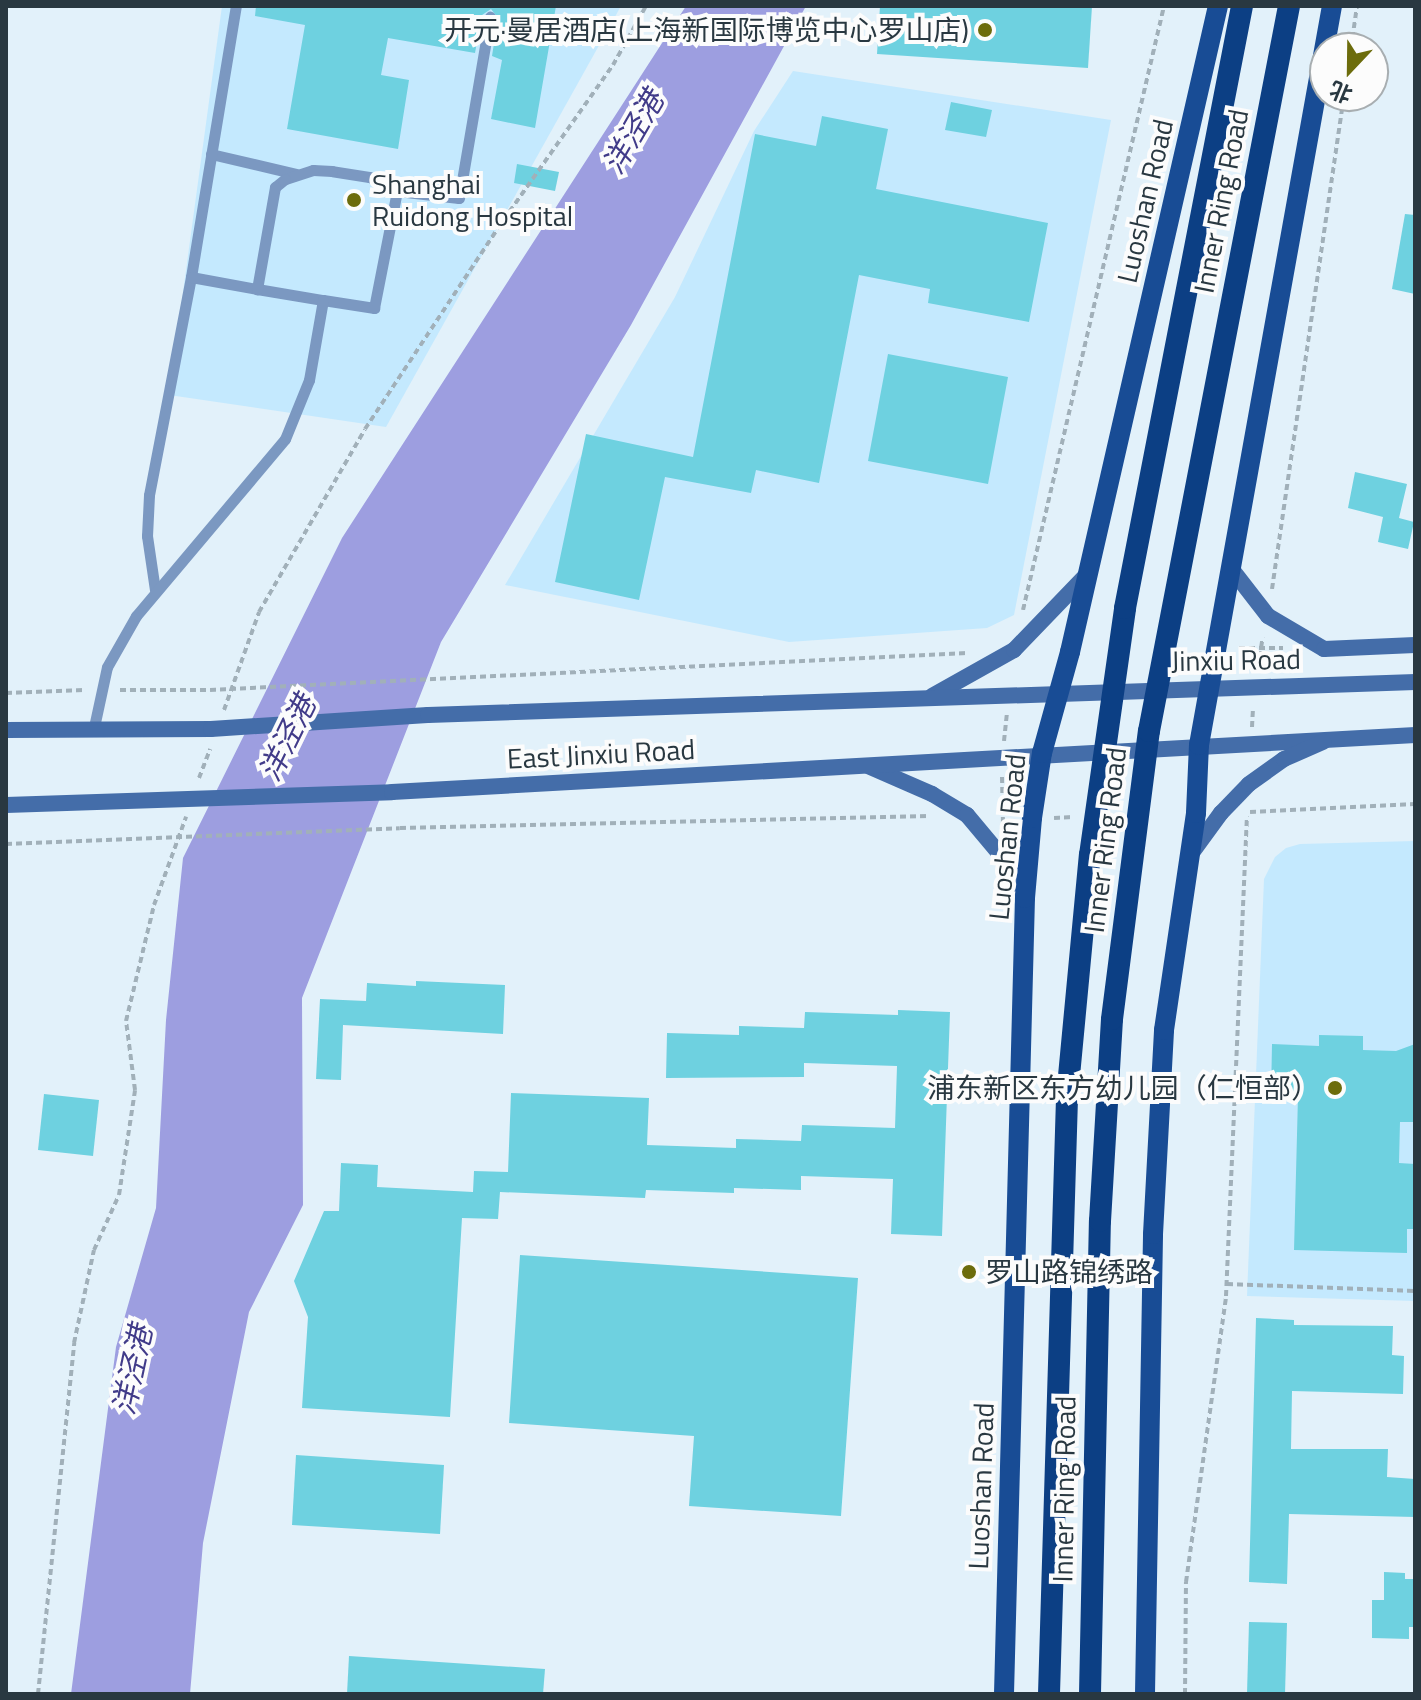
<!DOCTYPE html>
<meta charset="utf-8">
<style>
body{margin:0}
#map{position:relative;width:1421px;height:1700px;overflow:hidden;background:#e2f1fa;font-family:"Titillium Web","Noto Sans SC",sans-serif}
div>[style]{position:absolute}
.built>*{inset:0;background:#c4e9fe}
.water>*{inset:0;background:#9d9ee0}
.building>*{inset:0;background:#6ed1e0}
.path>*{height:4px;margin-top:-2px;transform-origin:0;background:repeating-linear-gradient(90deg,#a1b0b9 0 6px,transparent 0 10px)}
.service>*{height:11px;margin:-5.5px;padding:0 5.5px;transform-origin:5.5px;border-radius:5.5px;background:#7b98c1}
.secondary>*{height:16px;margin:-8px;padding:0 8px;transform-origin:8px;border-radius:8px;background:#446da9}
.primary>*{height:20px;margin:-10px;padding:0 10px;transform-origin:10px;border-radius:10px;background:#184c95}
.trunk>*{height:22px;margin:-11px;padding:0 11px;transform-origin:11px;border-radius:11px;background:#0c3f84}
.dots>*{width:22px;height:22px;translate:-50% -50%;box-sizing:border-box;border:4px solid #fcfcfc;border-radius:50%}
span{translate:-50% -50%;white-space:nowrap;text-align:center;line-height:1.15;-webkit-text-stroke:8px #fcfcfc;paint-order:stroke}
.poi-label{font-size:28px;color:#293841}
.right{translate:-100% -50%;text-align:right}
.left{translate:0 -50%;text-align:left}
.street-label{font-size:28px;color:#293841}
.water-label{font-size:30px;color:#413b89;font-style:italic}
.frame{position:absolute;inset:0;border:8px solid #293841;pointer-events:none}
.north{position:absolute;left:1309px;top:32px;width:80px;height:80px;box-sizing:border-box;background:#fcfcfc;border:2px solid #a8aeb1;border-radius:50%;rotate:202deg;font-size:22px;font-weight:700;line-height:32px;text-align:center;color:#293841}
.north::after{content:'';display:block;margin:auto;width:28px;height:36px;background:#6c6c0c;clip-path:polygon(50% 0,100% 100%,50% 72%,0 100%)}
</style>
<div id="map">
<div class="built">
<div style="clip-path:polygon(222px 6px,621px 6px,386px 427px,169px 395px)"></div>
<div style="clip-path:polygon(793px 71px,1111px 120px,1014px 615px,987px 628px,789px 642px,505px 585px,675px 297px,754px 131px)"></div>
<div style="clip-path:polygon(1415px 841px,1415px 1301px,1247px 1296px,1264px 879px,1275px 857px,1286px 848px,1300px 844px)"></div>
</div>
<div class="water">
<div style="clip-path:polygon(686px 6px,806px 6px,631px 325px,441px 642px,302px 998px,303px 1205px,249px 1312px,203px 1543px,190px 1694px,71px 1694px,116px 1347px,156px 1208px,166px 1020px,183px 858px,342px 538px)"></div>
</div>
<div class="building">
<div style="clip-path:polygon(256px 6px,556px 6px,535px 128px,491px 119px,502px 60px,492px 56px,498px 18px,491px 9px,482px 15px,475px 53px,388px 38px,381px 75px,409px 80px,398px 149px,287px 129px,305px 25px,255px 16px)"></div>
<div style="clip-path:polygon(880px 6px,1092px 6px,1088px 68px,877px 54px)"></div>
<div style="clip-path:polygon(951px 102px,992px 110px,986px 137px,945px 130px)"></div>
<div style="clip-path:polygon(822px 116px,888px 129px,876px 189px,1048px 223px,1029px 322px,928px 303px,930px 289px,859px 275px,819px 483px,756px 470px,751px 493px,665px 477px,639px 600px,555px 582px,586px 434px,693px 457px,755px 134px,816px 146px)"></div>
<div style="clip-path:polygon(517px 164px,559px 172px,555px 191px,514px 183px)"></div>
<div style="clip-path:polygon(1405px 214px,1415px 215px,1415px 294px,1392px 289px)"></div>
<div style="clip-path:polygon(888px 354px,1008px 377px,988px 484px,868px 461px)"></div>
<div style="clip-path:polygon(1355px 472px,1407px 484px,1399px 518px,1414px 522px,1408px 549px,1378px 542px,1383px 517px,1348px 508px)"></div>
<div style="clip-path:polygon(416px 981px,505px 985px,503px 1034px,343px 1025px,341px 1080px,316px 1079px,320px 999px,366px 1001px,367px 983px,416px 986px)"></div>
<div style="clip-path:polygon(898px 1010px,950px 1012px,942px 1236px,891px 1234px,893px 1179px,801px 1176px,801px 1190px,734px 1188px,734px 1193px,646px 1190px,645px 1198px,500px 1192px,498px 1219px,462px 1218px,450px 1417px,302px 1408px,308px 1317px,294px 1281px,324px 1211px,339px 1211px,341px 1163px,378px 1165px,377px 1187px,473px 1192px,474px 1171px,508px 1172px,511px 1093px,649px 1098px,647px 1145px,736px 1148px,736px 1139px,801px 1141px,802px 1125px,895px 1128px,897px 1066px,804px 1063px,804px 1077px,666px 1078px,667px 1033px,739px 1035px,739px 1026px,804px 1028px,805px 1012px,898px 1015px)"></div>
<div style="clip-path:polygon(1319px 1035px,1363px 1036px,1363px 1050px,1396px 1051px,1415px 1044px,1415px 1122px,1400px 1122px,1399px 1163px,1415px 1164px,1415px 1229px,1407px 1229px,1407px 1253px,1294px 1250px,1298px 1096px,1271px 1095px,1272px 1044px,1319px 1046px)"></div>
<div style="clip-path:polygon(44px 1094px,99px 1100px,93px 1156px,38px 1150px)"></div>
<div style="clip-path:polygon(520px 1255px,858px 1278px,841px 1516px,689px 1506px,694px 1436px,509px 1423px)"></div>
<div style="clip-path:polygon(1256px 1318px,1294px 1320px,1294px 1325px,1393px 1326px,1392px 1355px,1404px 1356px,1403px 1394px,1292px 1391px,1291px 1449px,1388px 1449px,1387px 1477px,1415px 1479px,1415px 1517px,1289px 1514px,1287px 1584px,1249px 1582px)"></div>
<div style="clip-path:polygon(296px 1455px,444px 1465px,440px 1534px,292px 1525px)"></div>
<div style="clip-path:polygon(1384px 1572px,1405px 1573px,1405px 1579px,1415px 1579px,1415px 1627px,1409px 1627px,1409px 1639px,1372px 1638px,1372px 1600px,1384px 1600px)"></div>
<div style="clip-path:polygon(1249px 1622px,1287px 1623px,1285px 1694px,1247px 1694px)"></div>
<div style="clip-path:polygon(349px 1656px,545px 1669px,543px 1694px,347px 1694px)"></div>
</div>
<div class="path">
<div style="left:1351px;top:48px;width:42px;rotate:-81.9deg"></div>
<div style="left:1272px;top:589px;width:498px;rotate:-81.7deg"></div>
<div style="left:1023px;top:610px;width:620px;rotate:-76.86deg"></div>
<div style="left:1239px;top:648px;width:44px"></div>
<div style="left:1258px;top:667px;width:30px;rotate:-81deg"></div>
<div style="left:120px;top:690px;width:90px"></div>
<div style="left:210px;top:690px;width:758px;rotate:-2.8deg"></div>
<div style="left:6px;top:693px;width:78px;rotate:-2.2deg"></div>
<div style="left:224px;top:710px;width:104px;rotate:-70.3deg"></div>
<div style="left:259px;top:612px;width:211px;rotate:-59.9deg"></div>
<div style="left:365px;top:429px;width:241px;rotate:-56.5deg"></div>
<div style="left:498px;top:228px;width:199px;rotate:-54.8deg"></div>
<div style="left:613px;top:65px;width:68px;rotate:-60.8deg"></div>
<div style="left:1252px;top:727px;width:19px;rotate:-87deg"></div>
<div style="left:1004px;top:741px;width:27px;rotate:-84deg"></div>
<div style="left:1002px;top:777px;width:48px;rotate:88.8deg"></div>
<div style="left:199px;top:778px;width:31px;rotate:-69deg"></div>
<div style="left:1250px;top:812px;width:165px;rotate:-2.8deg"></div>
<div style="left:1054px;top:818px;width:19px;rotate:-3deg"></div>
<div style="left:6px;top:844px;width:394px;rotate:-2.3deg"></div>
<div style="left:400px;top:828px;width:529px;rotate:-1.3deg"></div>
<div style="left:1227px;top:1284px;width:188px;rotate:2.1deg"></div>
<div style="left:38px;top:1694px;width:353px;rotate:-84.1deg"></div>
<div style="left:74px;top:1343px;width:95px;rotate:-77.9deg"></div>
<div style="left:94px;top:1250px;width:60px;rotate:-65.6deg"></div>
<div style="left:119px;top:1195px;width:106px;rotate:-81.3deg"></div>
<div style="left:135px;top:1090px;width:70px;rotate:-97.4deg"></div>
<div style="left:126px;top:1021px;width:119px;rotate:-76.4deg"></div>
<div style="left:154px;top:905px;width:94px;rotate:-70deg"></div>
<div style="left:1185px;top:1694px;width:112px;rotate:-89.5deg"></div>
<div style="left:1186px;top:1582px;width:289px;rotate:-82deg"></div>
<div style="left:1226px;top:1296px;width:480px;rotate:-87.5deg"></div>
</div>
<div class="service">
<div style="left:211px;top:154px;width:87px;rotate:13.2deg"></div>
<div style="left:397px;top:191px;width:62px;rotate:6.4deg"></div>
<div style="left:459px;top:198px;width:184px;rotate:-80.3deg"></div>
<div style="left:191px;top:277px;width:275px;rotate:-80.6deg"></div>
<div style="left:155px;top:590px;width:55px;rotate:-98.4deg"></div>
<div style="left:147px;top:536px;width:41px;rotate:-87.2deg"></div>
<div style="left:149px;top:495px;width:222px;rotate:-79.1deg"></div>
<div style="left:191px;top:277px;width:67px;rotate:10.3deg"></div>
<div style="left:257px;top:289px;width:67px;rotate:9.5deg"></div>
<div style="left:323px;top:300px;width:52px;rotate:8.9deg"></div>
<div style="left:374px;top:308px;width:119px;rotate:-78.9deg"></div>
<div style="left:397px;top:191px;width:31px;rotate:-153deg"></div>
<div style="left:369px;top:177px;width:37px;rotate:-171deg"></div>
<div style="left:332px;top:171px;width:19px;rotate:-177deg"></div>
<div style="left:313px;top:170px;width:29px;rotate:162deg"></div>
<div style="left:285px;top:179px;width:13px;rotate:141deg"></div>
<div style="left:275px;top:187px;width:104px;rotate:100deg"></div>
<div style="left:94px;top:727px;width:61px;rotate:-77.8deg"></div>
<div style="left:107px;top:667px;width:59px;rotate:-60.4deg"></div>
<div style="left:136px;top:616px;width:231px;rotate:-49.9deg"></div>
<div style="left:285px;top:439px;width:64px;rotate:-67.9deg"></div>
<div style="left:309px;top:380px;width:81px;rotate:-80.1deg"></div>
</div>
<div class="secondary">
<div style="left:1230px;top:567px;width:62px;rotate:52.2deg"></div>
<div style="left:1268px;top:616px;width:65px;rotate:30.5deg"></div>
<div style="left:1324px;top:649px;width:91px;rotate:-2.5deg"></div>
<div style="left:932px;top:696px;width:94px;rotate:-29.3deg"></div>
<div style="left:1014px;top:650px;width:108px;rotate:-46.1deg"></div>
<div style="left:6px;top:730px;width:205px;rotate:-0.3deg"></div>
<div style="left:211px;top:729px;width:217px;rotate:-3.7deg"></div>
<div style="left:428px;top:715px;width:988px;rotate:-1.91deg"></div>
<div style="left:870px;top:767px;width:68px;rotate:23.5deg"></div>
<div style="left:932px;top:794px;width:41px;rotate:31deg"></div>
<div style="left:967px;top:815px;width:65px;rotate:50deg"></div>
<div style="left:1009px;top:865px;width:37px;rotate:64deg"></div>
<div style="left:6px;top:805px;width:386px;rotate:-1.9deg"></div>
<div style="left:392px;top:792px;width:1025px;rotate:-3.19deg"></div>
<div style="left:1191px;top:854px;width:51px;rotate:-53.8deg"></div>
<div style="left:1221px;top:813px;width:40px;rotate:-46deg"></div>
<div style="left:1249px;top:784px;width:43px;rotate:-35.5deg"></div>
<div style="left:1284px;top:759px;width:43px;rotate:-23.6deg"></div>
</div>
<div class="primary">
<div style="left:1004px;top:1694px;width:796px;rotate:-88.49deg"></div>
<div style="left:1025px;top:898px;width:80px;rotate:-85deg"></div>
<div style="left:1032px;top:818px;width:66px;rotate:-81.3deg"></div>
<div style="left:1042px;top:753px;width:105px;rotate:-74.5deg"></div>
<div style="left:1070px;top:652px;width:663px;rotate:-77.1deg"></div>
<div style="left:1145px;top:1694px;width:460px;rotate:-89deg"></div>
<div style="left:1153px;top:1234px;width:204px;rotate:-86.9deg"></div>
<div style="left:1164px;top:1030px;width:219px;rotate:-81.6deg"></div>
<div style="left:1196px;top:813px;width:68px;rotate:-87.5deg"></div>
<div style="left:1199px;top:745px;width:751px;rotate:-79.8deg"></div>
</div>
<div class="trunk">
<div style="left:1049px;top:1694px;width:597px;rotate:-88.27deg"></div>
<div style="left:1067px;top:1097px;width:243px;rotate:-84.6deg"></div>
<div style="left:1090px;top:855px;width:249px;rotate:-81.9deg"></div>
<div style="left:1125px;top:608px;width:613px;rotate:-79deg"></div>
<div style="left:1090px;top:1694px;width:473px;rotate:-88.8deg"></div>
<div style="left:1100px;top:1221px;width:202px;rotate:-86.6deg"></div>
<div style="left:1112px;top:1019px;width:290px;rotate:-82.7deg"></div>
<div style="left:1149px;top:731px;width:738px;rotate:-79.07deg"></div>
</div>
<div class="dots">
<div style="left:985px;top:30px;background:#6c6c0c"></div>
<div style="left:354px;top:200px;background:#6c6c0c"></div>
<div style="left:1335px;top:1088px;background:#6c6c0c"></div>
<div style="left:969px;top:1272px;background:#6c6c0c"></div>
</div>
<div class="poi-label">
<span class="right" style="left:969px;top:30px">开元·曼居酒店(上海新国际博览中心罗山店)</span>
<span class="left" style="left:372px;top:200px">Shanghai<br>Ruidong Hospital</span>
<span class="right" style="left:1319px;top:1088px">浦东新区东方幼儿园（仁恒部）</span>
<span class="left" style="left:985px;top:1272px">罗山路锦绣路</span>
</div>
<div class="street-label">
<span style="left:1145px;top:201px;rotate:-77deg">Luoshan Road</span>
<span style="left:1221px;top:201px;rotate:-79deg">Inner Ring Road</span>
<span style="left:1236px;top:660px;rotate:-1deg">Jinxiu Road</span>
<span style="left:601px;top:754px;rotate:-3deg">East Jinxiu Road</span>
<span style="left:1007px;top:837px;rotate:-84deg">Luoshan Road</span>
<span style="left:1105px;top:840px;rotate:-83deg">Inner Ring Road</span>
<span style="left:981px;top:1486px;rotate:-88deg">Luoshan Road</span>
<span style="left:1064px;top:1489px;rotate:-89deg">Inner Ring Road</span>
</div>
<div class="water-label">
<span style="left:633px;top:132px;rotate:-60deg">洋泾港</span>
<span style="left:287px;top:738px;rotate:-64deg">洋泾港</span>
<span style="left:132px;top:1370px;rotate:-78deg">洋泾港</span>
</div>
<div class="frame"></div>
<div class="north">北</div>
</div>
